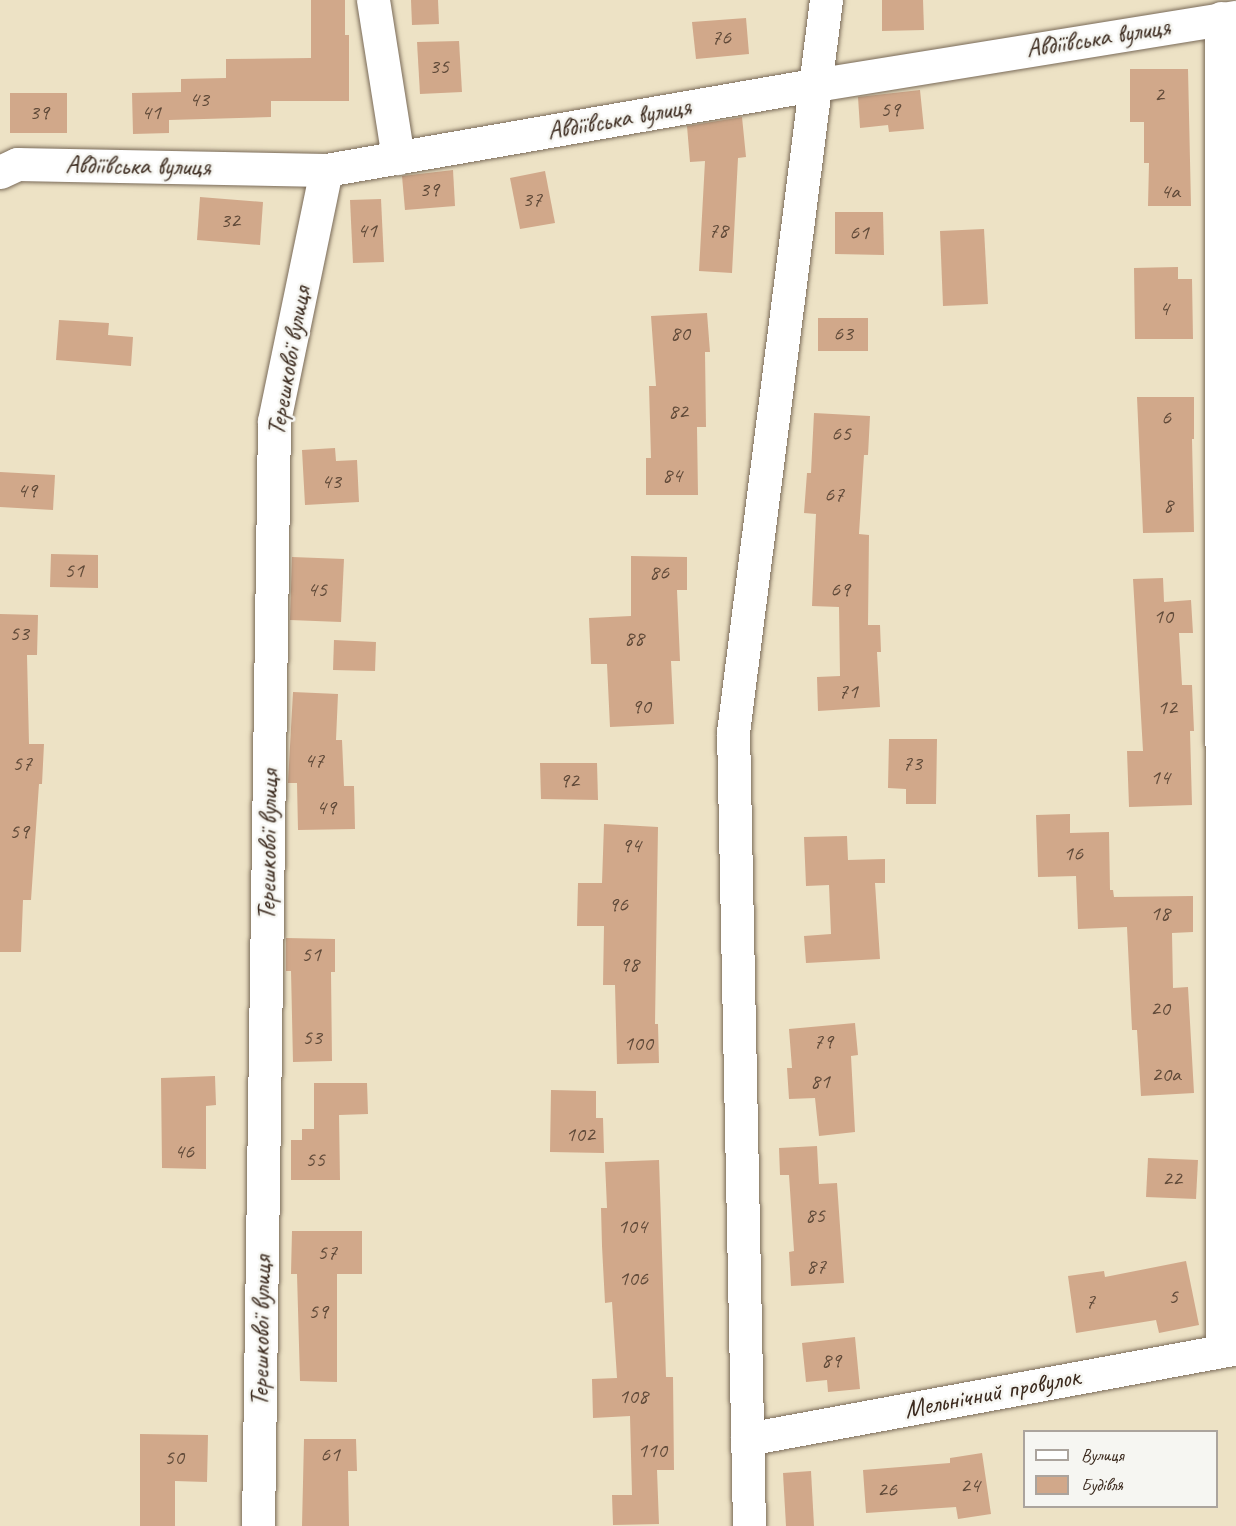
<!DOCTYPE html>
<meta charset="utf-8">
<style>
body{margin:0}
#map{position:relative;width:1236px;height:1526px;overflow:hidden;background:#ede2c5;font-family:Caveat,sans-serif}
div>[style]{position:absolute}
.building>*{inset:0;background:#d1a88a}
.roads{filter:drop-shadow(0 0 2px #796a58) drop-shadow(0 0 2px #796a58)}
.minor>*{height:33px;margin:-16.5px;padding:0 16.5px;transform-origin:16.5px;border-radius:16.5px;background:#fff}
span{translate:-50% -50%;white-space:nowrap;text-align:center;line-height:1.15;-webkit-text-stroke:5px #f6f6f2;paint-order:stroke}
.number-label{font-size:22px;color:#604a39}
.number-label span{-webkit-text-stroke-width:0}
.street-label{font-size:26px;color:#3b2a1e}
.legend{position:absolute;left:1023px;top:1430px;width:195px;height:78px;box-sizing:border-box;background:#f6f6f2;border:2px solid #aba49d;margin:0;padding:8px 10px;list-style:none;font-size:18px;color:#3b2a1e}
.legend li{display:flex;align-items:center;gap:12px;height:30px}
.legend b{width:30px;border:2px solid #aba49d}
</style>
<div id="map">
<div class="building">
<div style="clip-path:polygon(311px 0,345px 0,345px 35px,349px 35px,349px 101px,271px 101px,271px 117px,169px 120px,169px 133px,133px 134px,132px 93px,181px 92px,181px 79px,226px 78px,226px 59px,311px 58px)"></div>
<div style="clip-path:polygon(411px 0,438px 0,439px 24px,412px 25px)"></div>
<div style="clip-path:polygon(882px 0,923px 0,924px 30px,882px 31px)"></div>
<div style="clip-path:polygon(746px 18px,749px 54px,696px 59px,692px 22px)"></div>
<div style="clip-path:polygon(459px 41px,462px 92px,420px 94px,417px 42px)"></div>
<div style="clip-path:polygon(1130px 69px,1188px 69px,1191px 206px,1148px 206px,1149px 163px,1144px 163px,1144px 122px,1130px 122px)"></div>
<div style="clip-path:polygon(920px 90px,924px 129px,889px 132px,888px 125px,860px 128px,858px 97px)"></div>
<div style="clip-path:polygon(10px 93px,67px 93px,67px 133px,10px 133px)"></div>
<div style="clip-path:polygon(742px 117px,746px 157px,738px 158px,732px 273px,699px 271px,705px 161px,690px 162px,687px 126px)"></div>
<div style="clip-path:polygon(453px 170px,455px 206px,405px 210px,402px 176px)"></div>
<div style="clip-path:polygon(545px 171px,555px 223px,520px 229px,510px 178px)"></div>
<div style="clip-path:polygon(200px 197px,263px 202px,260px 245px,197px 240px)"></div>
<div style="clip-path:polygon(381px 199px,384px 262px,353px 263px,350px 200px)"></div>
<div style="clip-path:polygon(835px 212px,883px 212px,884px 255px,835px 254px)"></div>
<div style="clip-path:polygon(984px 229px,988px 304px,943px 306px,940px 231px)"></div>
<div style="clip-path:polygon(1178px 267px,1178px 279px,1192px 279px,1193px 339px,1135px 339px,1134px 268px)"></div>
<div style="clip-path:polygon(707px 313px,710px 352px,705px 352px,706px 427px,697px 427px,698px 495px,646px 495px,646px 458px,651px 458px,649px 386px,656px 386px,651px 316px)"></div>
<div style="clip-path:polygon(818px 318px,868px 318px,868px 351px,818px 351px)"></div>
<div style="clip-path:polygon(59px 320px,109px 323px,108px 335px,133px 337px,131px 366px,56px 360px)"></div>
<div style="clip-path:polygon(1137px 397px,1194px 397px,1194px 439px,1192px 439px,1194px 532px,1143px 533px)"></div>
<div style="clip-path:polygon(814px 413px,870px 416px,868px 455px,864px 455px,859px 534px,869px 535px,868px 625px,880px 625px,881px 652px,877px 652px,880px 707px,818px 711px,817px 677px,840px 676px,839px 607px,812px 606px,816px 514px,804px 513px,807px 473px,811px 473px)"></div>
<div style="clip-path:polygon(335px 448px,336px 461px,357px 460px,359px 502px,305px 505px,302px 450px)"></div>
<div style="clip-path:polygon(0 472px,55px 475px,53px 510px,0 507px)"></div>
<div style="clip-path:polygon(51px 554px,98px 555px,98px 588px,50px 587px)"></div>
<div style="clip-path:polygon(631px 556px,687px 557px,687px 590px,677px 590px,680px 661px,671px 661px,674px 724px,610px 727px,607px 664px,591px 664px,589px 618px,631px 616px)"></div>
<div style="clip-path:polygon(292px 557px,344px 559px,341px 622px,290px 620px)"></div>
<div style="clip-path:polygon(1163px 578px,1164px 602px,1191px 600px,1193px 633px,1179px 633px,1182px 685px,1192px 685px,1194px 731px,1190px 731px,1192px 805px,1129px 807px,1127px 751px,1143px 751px,1133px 579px)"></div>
<div style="clip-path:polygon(0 614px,38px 615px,37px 655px,27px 655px,29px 744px,44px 744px,42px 784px,39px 784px,31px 900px,23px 900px,21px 952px,0 952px)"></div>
<div style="clip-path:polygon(334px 640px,376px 642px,375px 671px,333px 670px)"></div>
<div style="clip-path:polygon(293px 692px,338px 694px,336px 740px,342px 740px,344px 786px,354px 786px,355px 829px,298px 830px,297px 783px,288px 783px)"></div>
<div style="clip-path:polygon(889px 739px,937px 739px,936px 804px,906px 804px,906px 789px,888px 788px)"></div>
<div style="clip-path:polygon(540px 763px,597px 763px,598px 800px,541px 799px)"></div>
<div style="clip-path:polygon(1070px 814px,1070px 833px,1109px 832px,1110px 890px,1113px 890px,1114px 897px,1193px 896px,1193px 932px,1172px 933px,1173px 988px,1188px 987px,1194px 1093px,1141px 1096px,1137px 1030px,1132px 1030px,1127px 927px,1078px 929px,1076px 876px,1038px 877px,1036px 815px)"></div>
<div style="clip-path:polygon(604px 824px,658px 827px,655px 1024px,658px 1024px,659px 1063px,617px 1064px,615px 985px,603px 985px,604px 926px,577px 926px,578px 883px,602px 883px)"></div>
<div style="clip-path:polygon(847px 836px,848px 860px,885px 859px,885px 883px,875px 883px,880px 959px,806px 963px,804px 936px,831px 934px,829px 885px,806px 886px,804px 837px)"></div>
<div style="clip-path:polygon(286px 938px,335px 939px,335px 972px,331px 972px,332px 1061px,293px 1062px,291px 971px,286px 971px)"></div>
<div style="clip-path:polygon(855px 1023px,858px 1055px,851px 1056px,855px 1132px,819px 1136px,815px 1098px,789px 1099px,787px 1068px,792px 1068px,789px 1029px)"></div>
<div style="clip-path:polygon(215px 1076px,216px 1105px,206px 1106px,206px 1169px,162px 1168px,161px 1078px)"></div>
<div style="clip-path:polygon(314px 1083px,367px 1083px,368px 1114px,339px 1115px,340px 1180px,291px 1180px,291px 1140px,302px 1140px,302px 1129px,314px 1129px)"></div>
<div style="clip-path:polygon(551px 1090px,596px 1091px,596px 1118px,603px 1118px,604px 1153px,550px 1152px)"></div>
<div style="clip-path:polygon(817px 1146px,819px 1184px,837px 1183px,844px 1283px,791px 1286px,789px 1252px,794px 1251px,789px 1175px,780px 1175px,779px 1148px)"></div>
<div style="clip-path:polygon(1148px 1158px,1198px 1160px,1196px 1199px,1146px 1197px)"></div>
<div style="clip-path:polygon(659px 1160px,666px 1377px,673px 1377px,674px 1470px,657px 1470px,659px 1524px,613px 1525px,612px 1495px,632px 1495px,630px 1416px,593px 1418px,592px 1379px,617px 1378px,612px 1302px,605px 1303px,602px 1246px,601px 1208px,607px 1208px,605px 1162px)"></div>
<div style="clip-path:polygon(292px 1231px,362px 1231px,362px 1274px,337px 1274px,337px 1382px,300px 1381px,297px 1274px,291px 1274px)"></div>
<div style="clip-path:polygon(1186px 1261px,1199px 1325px,1159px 1333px,1156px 1320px,1076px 1333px,1068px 1276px,1104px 1271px,1105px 1277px)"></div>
<div style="clip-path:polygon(855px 1337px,860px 1389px,828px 1392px,827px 1380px,806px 1382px,802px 1343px)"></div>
<div style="clip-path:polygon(140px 1434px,208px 1435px,207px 1482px,175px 1481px,175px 1526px,140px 1526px)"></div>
<div style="clip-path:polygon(304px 1439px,356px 1439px,357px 1471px,348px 1471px,349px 1526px,302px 1526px)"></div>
<div style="clip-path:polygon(982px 1453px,991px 1514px,958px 1519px,956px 1507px,866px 1513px,863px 1470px,950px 1463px,950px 1458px)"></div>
<div style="clip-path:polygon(811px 1471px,814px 1526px,786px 1526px,783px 1473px)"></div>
</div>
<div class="roads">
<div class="minor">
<div style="left:373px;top:0;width:160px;rotate:81deg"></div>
<div style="left:1221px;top:18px;width:1332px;rotate:89.96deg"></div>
<div style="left:0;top:172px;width:19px;rotate:-25deg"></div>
<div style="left:17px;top:164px;width:309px;rotate:1.1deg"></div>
<div style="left:326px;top:170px;width:496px;rotate:-9.9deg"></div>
<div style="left:815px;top:85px;width:426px;rotate:-9.2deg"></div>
<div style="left:747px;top:1439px;width:497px;rotate:-10.5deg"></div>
<div style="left:258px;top:1526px;width:1105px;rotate:-89.17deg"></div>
<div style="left:274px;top:421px;width:256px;rotate:-78.3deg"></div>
<div style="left:749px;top:1526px;width:794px;rotate:-91.15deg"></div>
<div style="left:733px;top:732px;width:738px;rotate:-82.76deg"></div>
</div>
</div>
<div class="number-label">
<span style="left:721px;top:38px">76</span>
<span style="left:439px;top:67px">35</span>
<span style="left:1159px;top:95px">2</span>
<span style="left:199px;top:100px">43</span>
<span style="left:890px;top:110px">59</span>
<span style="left:39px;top:113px">39</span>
<span style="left:151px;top:113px">41</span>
<span style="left:429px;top:190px">39</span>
<span style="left:1170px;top:192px">4а</span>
<span style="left:532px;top:200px">37</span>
<span style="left:230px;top:221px">32</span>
<span style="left:367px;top:231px">41</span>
<span style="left:718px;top:231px">78</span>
<span style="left:859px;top:233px">61</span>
<span style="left:1164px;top:309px">4</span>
<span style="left:680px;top:334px">80</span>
<span style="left:843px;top:334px">63</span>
<span style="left:678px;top:412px">82</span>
<span style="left:1166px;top:418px">6</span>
<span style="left:841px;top:434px">65</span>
<span style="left:672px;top:476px">84</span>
<span style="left:331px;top:482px">43</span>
<span style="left:27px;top:491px">49</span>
<span style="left:834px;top:495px">67</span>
<span style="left:1168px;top:506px">8</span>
<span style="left:74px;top:571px">51</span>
<span style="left:659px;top:573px">86</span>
<span style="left:317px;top:590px">45</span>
<span style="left:840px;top:590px">69</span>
<span style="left:1163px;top:617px">10</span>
<span style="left:19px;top:634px">53</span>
<span style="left:634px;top:639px">88</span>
<span style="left:848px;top:692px">71</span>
<span style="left:641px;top:707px">90</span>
<span style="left:1167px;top:708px">12</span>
<span style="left:314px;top:761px">47</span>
<span style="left:22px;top:764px">57</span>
<span style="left:912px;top:764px">73</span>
<span style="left:1160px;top:778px">14</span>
<span style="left:569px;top:781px">92</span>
<span style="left:326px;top:808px">49</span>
<span style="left:19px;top:832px">59</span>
<span style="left:631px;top:846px">94</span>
<span style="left:1073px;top:854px">16</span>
<span style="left:618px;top:905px">96</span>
<span style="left:1160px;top:914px">18</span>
<span style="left:311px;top:955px">51</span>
<span style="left:629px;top:965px">98</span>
<span style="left:1160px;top:1009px">20</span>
<span style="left:312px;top:1038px">53</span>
<span style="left:823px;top:1042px">79</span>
<span style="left:638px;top:1044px">100</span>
<span style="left:1166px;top:1075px">20а</span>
<span style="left:820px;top:1082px">81</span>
<span style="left:580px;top:1135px">102</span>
<span style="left:184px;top:1152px">46</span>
<span style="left:315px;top:1160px">55</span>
<span style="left:1172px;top:1179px">22</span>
<span style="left:815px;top:1216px">85</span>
<span style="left:632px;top:1227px">104</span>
<span style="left:327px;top:1253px">57</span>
<span style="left:816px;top:1267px">87</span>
<span style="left:633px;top:1279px">106</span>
<span style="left:1173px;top:1297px">5</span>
<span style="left:1090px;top:1302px">7</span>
<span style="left:318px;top:1312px">59</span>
<span style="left:831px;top:1361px">89</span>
<span style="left:633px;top:1397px">108</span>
<span style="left:652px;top:1451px">110</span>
<span style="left:330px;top:1455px">61</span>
<span style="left:174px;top:1458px">50</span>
<span style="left:970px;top:1486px">24</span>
<span style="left:887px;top:1490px">26</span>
</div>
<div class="street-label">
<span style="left:1098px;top:38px;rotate:-9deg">Авдіївська вулиця</span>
<span style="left:619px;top:119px;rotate:-10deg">Авдіївська вулиця</span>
<span style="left:138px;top:166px;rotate:1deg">Авдіївська вулиця</span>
<span style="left:289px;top:361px;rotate:-80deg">Терешкової вулиця</span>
<span style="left:268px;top:845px;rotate:-89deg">Терешкової вулиця</span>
<span style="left:261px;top:1331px;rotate:-89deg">Терешкової вулиця</span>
<span style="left:992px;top:1393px;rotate:-11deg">Мельнiчний провулок</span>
</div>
<ul class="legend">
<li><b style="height:8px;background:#fff"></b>Вулиця</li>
<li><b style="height:16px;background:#d1a88a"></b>Будівля</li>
</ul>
</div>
